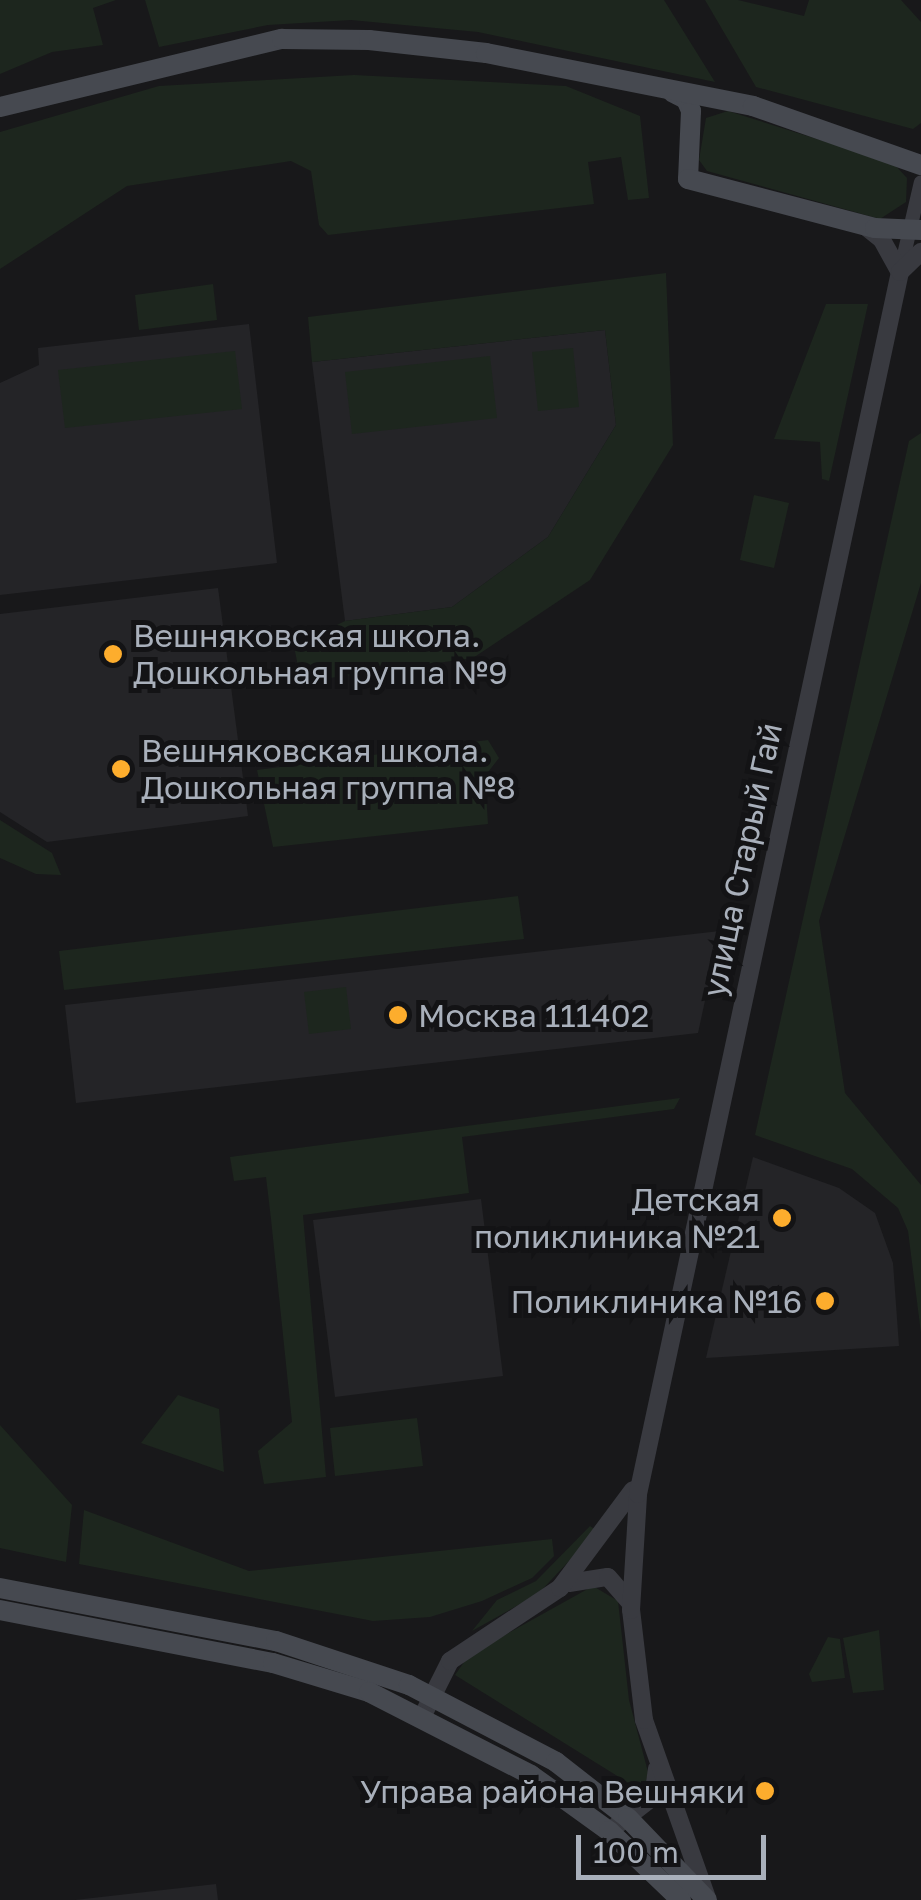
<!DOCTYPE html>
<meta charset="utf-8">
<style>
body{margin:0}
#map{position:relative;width:921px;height:1900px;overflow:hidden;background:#18181a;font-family:"Golos Text",sans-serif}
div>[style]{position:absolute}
.built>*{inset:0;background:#242427}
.green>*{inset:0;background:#1d261e}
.minor>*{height:14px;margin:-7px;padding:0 7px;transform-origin:7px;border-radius:7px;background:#393a40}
.tertiary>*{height:18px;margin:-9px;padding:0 9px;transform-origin:9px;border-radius:9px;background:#393a40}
.secondary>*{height:20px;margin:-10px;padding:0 10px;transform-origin:10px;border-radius:10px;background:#464950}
.dots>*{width:28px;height:28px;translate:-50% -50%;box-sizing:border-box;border:5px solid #131315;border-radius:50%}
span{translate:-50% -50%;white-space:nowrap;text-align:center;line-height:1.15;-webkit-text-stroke:10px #131315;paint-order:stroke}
.poi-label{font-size:32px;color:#a9b0bb}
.left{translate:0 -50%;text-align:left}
.right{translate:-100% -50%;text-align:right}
.street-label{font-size:32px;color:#a9b0bb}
.scale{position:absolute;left:576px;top:1835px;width:190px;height:45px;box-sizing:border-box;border:5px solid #a9b0bb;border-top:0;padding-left:12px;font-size:30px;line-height:35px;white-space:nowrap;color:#a9b0bb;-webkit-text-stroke:8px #131315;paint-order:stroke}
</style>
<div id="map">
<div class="built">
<div style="clip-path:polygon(249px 324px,277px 563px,0 595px,0 383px,39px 365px,38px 348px)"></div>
<div style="clip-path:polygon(605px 330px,616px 425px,548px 537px,452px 607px,345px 621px,312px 362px)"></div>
<div style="clip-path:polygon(218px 588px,248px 816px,47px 842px,0 812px,0 614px)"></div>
<div style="clip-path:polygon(720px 931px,698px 1033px,76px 1103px,65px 1005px)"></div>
<div style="clip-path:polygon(753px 1157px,839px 1188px,875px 1213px,893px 1263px,899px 1346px,706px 1358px)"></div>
<div style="clip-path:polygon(481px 1199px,503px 1376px,335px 1397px,313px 1220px)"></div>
<div style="clip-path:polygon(216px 1884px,218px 1900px,75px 1900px)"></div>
</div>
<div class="green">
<div style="clip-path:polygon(0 0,116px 0,93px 8px,103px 45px,52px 52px,0 74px)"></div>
<div style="clip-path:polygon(145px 0,664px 0,715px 82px,478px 32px,351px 20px,268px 25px,159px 47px)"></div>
<div style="clip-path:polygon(705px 0,738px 0,804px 16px,809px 0,901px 0,921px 22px,921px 123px,913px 129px,756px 87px)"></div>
<div style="clip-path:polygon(354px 75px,566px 86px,640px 116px,649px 198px,628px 200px,621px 157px,588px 162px,594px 204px,328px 235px,319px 225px,311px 171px,291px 161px,127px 186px,0 269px,0 132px,159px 86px)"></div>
<div style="clip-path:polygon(728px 111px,893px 163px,907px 178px,906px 202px,880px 219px,707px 171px,699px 160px,706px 118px)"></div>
<div style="clip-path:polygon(666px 273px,673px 445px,590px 580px,473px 658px,301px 682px,294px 646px,345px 621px,452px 607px,548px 537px,616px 425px,605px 330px,312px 362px,308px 317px)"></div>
<div style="clip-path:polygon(213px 284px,217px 320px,139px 330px,135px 295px)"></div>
<div style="clip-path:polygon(826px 304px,868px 304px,829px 481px,822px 479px,820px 442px,774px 439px)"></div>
<div style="clip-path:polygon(573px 348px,579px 407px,538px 411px,532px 352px)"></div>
<div style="clip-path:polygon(235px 351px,242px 409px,65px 428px,58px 370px)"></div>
<div style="clip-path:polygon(490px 356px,497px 418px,352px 434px,345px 372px)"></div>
<div style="clip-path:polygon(921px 433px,921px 583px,819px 921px,845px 1093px,921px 1185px,921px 1333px,908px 1231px,898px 1208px,852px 1169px,755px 1135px,909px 441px)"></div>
<div style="clip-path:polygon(754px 495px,789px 503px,774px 568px,740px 560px)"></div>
<div style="clip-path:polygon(488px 740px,499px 758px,485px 776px,488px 824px,273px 847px,257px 770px)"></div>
<div style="clip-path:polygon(0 820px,52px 853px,61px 875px,36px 874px,0 858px)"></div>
<div style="clip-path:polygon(518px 896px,524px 939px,64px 990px,59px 951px)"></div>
<div style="clip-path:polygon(346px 987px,351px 1029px,309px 1034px,304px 992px)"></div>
<div style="clip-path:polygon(680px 1098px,674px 1109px,462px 1137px,469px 1193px,303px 1215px,326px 1477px,264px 1484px,258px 1451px,292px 1422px,271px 1219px,266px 1177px,234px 1181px,230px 1157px)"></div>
<div style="clip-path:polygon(178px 1395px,219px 1409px,224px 1472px,141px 1443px)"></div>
<div style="clip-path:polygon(417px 1418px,423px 1466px,335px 1476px,330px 1428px)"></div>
<div style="clip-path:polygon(0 1425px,72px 1505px,66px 1562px,0 1548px)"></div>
<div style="clip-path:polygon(84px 1510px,249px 1571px,552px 1539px,554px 1556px,532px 1578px,482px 1601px,430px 1617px,373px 1621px,79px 1564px)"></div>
<div style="clip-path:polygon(590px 1526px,597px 1531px,538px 1594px,472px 1631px,497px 1600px,536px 1581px)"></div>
<div style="clip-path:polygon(593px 1586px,618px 1601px,629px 1700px,648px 1772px,643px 1792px,455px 1675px,469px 1655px)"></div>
<div style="clip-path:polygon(879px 1630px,884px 1690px,853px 1693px,843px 1638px)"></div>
<div style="clip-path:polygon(828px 1637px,840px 1639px,845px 1678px,812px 1682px,809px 1674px)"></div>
</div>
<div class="minor">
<div style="left:900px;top:272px;width:92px;rotate:-76.9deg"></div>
</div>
<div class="tertiary">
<div style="left:865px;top:226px;width:22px;rotate:39deg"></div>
<div style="left:882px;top:240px;width:37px;rotate:61deg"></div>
<div style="left:569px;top:1583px;width:39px;rotate:-9deg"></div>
<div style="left:608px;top:1577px;width:32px;rotate:49deg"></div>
<div style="left:422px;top:1717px;width:63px;rotate:-63.4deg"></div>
<div style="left:450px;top:1661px;width:132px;rotate:-33.6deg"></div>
<div style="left:560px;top:1588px;width:122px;rotate:-53.3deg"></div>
<div style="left:617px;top:1825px;width:46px;rotate:-37.9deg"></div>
<div style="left:653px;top:1797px;width:28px;rotate:-82deg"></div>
<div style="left:707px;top:1898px;width:189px;rotate:-109.5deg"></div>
<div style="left:644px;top:1720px;width:111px;rotate:-96.7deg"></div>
<div style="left:631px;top:1610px;width:116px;rotate:-86.5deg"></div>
<div style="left:638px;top:1494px;width:1250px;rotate:-77.9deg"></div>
<div style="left:900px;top:272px;width:29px;rotate:-44deg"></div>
</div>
<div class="secondary">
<div style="left:672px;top:92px;width:16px;rotate:27deg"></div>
<div style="left:686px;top:99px;width:13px;rotate:67deg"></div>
<div style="left:691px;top:111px;width:68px;rotate:92.5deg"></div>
<div style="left:688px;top:179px;width:193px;rotate:14.7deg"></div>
<div style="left:875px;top:228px;width:46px;rotate:2.5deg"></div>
<div style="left:0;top:107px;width:290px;rotate:-13.6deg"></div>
<div style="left:282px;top:39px;width:87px;rotate:0.7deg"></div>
<div style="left:369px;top:40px;width:118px;rotate:6.3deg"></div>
<div style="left:486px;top:53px;width:272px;rotate:11.2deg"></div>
<div style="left:753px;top:106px;width:178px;rotate:19.4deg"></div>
<div style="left:0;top:1588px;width:281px;rotate:10.9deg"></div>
<div style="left:276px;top:1641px;width:140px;rotate:18.3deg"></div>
<div style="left:409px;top:1685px;width:166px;rotate:27.6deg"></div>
<div style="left:556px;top:1762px;width:91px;rotate:37.9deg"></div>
<div style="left:628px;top:1818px;width:114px;rotate:46.1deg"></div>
<div style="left:0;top:1610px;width:278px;rotate:11deg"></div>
<div style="left:273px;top:1663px;width:100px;rotate:16.8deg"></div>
<div style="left:369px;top:1692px;width:182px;rotate:27.1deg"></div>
<div style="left:531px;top:1775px;width:96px;rotate:35.7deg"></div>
<div style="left:609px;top:1831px;width:100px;rotate:43.8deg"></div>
</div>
<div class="dots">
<div style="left:113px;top:654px;background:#fdad2d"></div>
<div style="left:121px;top:769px;background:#fdad2d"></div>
<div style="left:398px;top:1015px;background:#fdad2d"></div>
<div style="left:782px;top:1218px;background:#fdad2d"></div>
<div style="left:825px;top:1301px;background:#fdad2d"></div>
<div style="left:765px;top:1791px;background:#fdad2d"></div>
</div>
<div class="poi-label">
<span class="left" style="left:133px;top:654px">Вешняковская школа.<br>Дошкольная группа №9</span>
<span class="left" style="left:141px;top:769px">Вешняковская школа.<br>Дошкольная группа №8</span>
<span class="left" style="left:418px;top:1015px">Москва 111402</span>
<span class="right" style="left:760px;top:1218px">Детская<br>поликлиника №21</span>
<span class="right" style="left:802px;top:1301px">Поликлиника №16</span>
<span class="right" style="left:745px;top:1791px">Управа района Вешняки</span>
</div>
<div class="street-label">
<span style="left:742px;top:860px;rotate:-78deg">улица Старый Гай</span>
</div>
<div class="scale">100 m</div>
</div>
